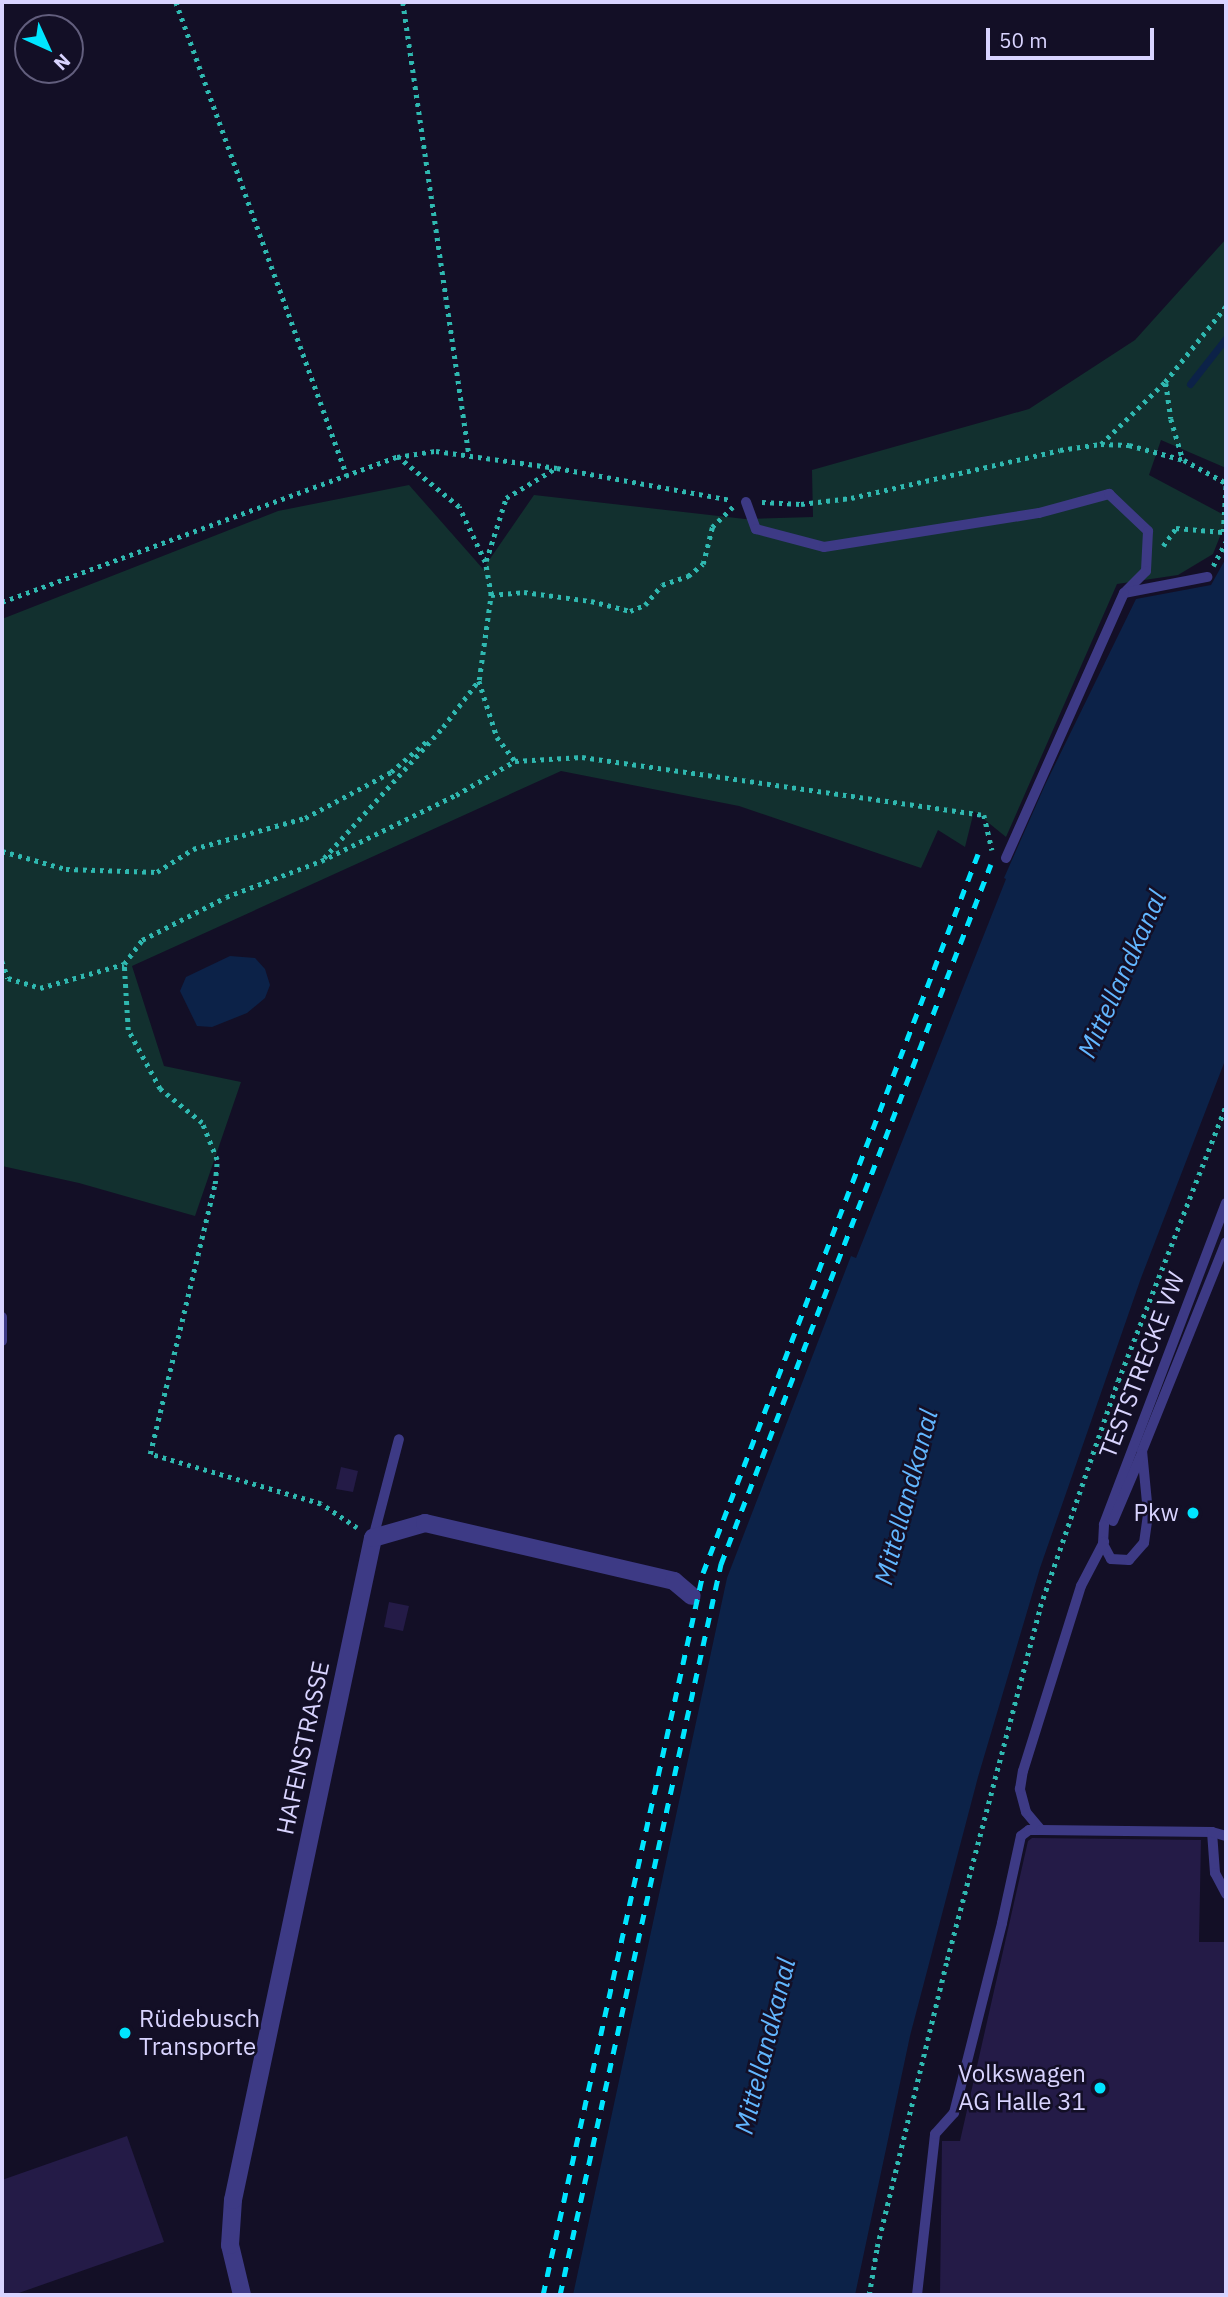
<!DOCTYPE html>
<meta charset="utf-8">
<style>
body{margin:0}
#map{position:relative;width:1228px;height:2297px;overflow:hidden;background:#130f26;font-family:"IBM Plex Sans",sans-serif}
div>[style]{position:absolute}
.green>*{inset:0;background:#12302f}
.water>*{inset:0;background:#0c2248}
.stream>*{height:7px;margin:-3.5px;padding:0 3.5px;transform-origin:3.5px;border-radius:3.5px;background:#0c2248}
.building>*{inset:0;background:#241b47}
.path>*{height:4.5px;margin-top:-2.25px;transform-origin:0;background:repeating-linear-gradient(90deg,#2fb8b0 0 3.5px,transparent 0 8.5px)}
.service>*{height:10px;margin:-5px;padding:0 5px;transform-origin:5px;border-radius:5px;background:#3d3a85}
.minor>*{height:18px;margin:-9px;padding:0 9px;transform-origin:9px;border-radius:9px;background:#3d3a85}
.rail>*{height:5px;margin-top:-2.5px;transform-origin:0;background:repeating-linear-gradient(90deg,#00e5ff 0 10px,transparent 0 19px)}
.dots>*{width:19px;height:19px;translate:-50% -50%;box-sizing:border-box;border:4px solid #130f26;border-radius:50%}
span{translate:-50% -50%;white-space:nowrap;text-align:center;line-height:1.15;-webkit-text-stroke:5px #130f26;paint-order:stroke}
.street-label{font-size:24px;color:#d9d4ff}
.poi-label{font-size:24px;color:#d9d4ff}
.right{translate:-100% -50%;text-align:right}
.left{translate:0 -50%;text-align:left}
.water-label{font-size:26px;color:#62b6ff;font-style:italic}
.frame{position:absolute;inset:0;border:4px solid #d9d4ff;pointer-events:none}
.north{position:absolute;left:14px;top:14px;width:70px;height:70px;box-sizing:border-box;background:#130f26;border:2px solid #625e7d;border-radius:50%;rotate:135deg;font-size:19px;font-weight:700;line-height:28px;text-align:center;color:#d9d4ff}
.north::after{content:'';display:block;margin:auto;width:24px;height:32px;background:#00e5ff;clip-path:polygon(50% 0,100% 100%,50% 72%,0 100%)}
.scale{position:absolute;left:986px;top:28px;width:168px;height:32px;box-sizing:border-box;border:4px solid #d9d4ff;border-top:0;padding-left:9px;font-size:21px;line-height:24px;white-space:nowrap;color:#d9d4ff;-webkit-text-stroke:5px #130f26;paint-order:stroke}
</style>
<div id="map">
<div class="green">
<div style="clip-path:polygon(1226px 239px,1226px 468px,1161px 440px,1149px 475px,1226px 516px,1226px 521px,1213px 554px,1178px 575px,1117px 584px,1006px 837px,974px 811px,965px 847px,938px 830px,921px 868px,739px 806px,561px 771px,132px 966px,164px 1066px,241px 1082px,195px 1216px,79px 1183px,2px 1166px,2px 619px,278px 511px,409px 485px,483px 569px,534px 495px,745px 519px,813px 517px,812px 470px,1029px 409px,1135px 340px)"></div>
</div>
<div class="water">
<div style="clip-path:polygon(1226px 558px,1226px 1058px,1141px 1278px,1040px 1568px,978px 1777px,910px 2036px,855px 2295px,573px 2295px,727px 1578px,851px 1256px,856px 1258px,1006px 879px,1004px 878px,1045px 785px,1136px 599px,1211px 585px)"></div>
<div style="clip-path:polygon(230px 956px,255px 958px,265px 969px,270px 985px,265px 998px,247px 1013px,212px 1027px,197px 1026px,180px 991px,186px 977px)"></div>
</div>
<div class="stream">
<div style="left:1190px;top:384px;width:58px;rotate:-52deg"></div>
</div>
<div class="building">
<div style="clip-path:polygon(341px 1467px,358px 1471px,353px 1492px,336px 1489px)"></div>
<div style="clip-path:polygon(389px 1602px,409px 1606px,403px 1631px,384px 1627px)"></div>
<div style="clip-path:polygon(1032px 1838px,1201px 1840px,1199px 1942px,1226px 1942px,1226px 2295px,940px 2295px,942px 2141px,960px 2141px,1028px 1841px)"></div>
<div style="clip-path:polygon(127px 2136px,164px 2242px,13px 2295px,2px 2295px,2px 2180px)"></div>
</div>
<div class="path">
<div style="left:176px;top:2px;width:504px;rotate:70.16deg"></div>
<div style="left:403px;top:2px;width:458px;rotate:81.7deg"></div>
<div style="left:1166px;top:383px;width:36px;rotate:82deg"></div>
<div style="left:1171px;top:419px;width:43px;rotate:73.7deg"></div>
<div style="left:1101px;top:444px;width:89px;rotate:-44.1deg"></div>
<div style="left:1165px;top:382px;width:97px;rotate:-51.2deg"></div>
<div style="left:762px;top:502px;width:39px;rotate:3deg"></div>
<div style="left:801px;top:504px;width:50px;rotate:-6.8deg"></div>
<div style="left:851px;top:498px;width:214px;rotate:-12.9deg"></div>
<div style="left:1060px;top:450px;width:41px;rotate:-8.3deg"></div>
<div style="left:1101px;top:444px;width:28px;rotate:2deg"></div>
<div style="left:1129px;top:445px;width:57px;rotate:15.3deg"></div>
<div style="left:1184px;top:460px;width:48px;rotate:28.7deg"></div>
<div style="left:1163px;top:546px;width:22px;rotate:-54deg"></div>
<div style="left:1176px;top:528px;width:47px;rotate:4.9deg"></div>
<div style="left:1223px;top:532px;width:49px;rotate:-86.5deg"></div>
<div style="left:486px;top:561px;width:66px;rotate:-72.4deg"></div>
<div style="left:506px;top:498px;width:58px;rotate:-31deg"></div>
<div style="left:1213px;top:566px;width:27px;rotate:-62deg"></div>
<div style="left:491px;top:595px;width:33px;rotate:-5deg"></div>
<div style="left:524px;top:592px;width:68px;rotate:7.7deg"></div>
<div style="left:591px;top:601px;width:40px;rotate:14.4deg"></div>
<div style="left:630px;top:611px;width:16px;rotate:-22deg"></div>
<div style="left:645px;top:605px;width:26px;rotate:-50deg"></div>
<div style="left:662px;top:585px;width:28px;rotate:-19deg"></div>
<div style="left:688px;top:576px;width:19px;rotate:-39deg"></div>
<div style="left:703px;top:564px;width:38px;rotate:-76deg"></div>
<div style="left:712px;top:527px;width:29px;rotate:-44deg"></div>
<div style="left:2px;top:602px;width:421px;rotate:-20.2deg"></div>
<div style="left:397px;top:457px;width:39px;rotate:-9deg"></div>
<div style="left:436px;top:451px;width:122px;rotate:8deg"></div>
<div style="left:557px;top:468px;width:178px;rotate:10.4deg"></div>
<div style="left:479px;top:681px;width:59px;rotate:72.2deg"></div>
<div style="left:497px;top:737px;width:30px;rotate:53deg"></div>
<div style="left:2px;top:851px;width:66px;rotate:15.7deg"></div>
<div style="left:66px;top:869px;width:91px;rotate:1.9deg"></div>
<div style="left:157px;top:872px;width:43px;rotate:-32.6deg"></div>
<div style="left:193px;top:849px;width:116px;rotate:-15.5deg"></div>
<div style="left:305px;top:818px;width:98px;rotate:-28.1deg"></div>
<div style="left:391px;top:772px;width:48px;rotate:-40.7deg"></div>
<div style="left:324px;top:858px;width:177px;rotate:-47.7deg"></div>
<div style="left:443px;top:727px;width:59px;rotate:-52.5deg"></div>
<div style="left:479px;top:680px;width:86px;rotate:-82deg"></div>
<div style="left:491px;top:595px;width:34px;rotate:-100deg"></div>
<div style="left:485px;top:562px;width:61px;rotate:-115.3deg"></div>
<div style="left:459px;top:507px;width:79px;rotate:-140.7deg"></div>
<div style="left:2px;top:961px;width:18px;rotate:71deg"></div>
<div style="left:8px;top:978px;width:34px;rotate:17deg"></div>
<div style="left:40px;top:988px;width:87px;rotate:-15.9deg"></div>
<div style="left:357px;top:1528px;width:43px;rotate:-146.3deg"></div>
<div style="left:321px;top:1504px;width:178px;rotate:-163.7deg"></div>
<div style="left:150px;top:1454px;width:278px;rotate:-76.5deg"></div>
<div style="left:215px;top:1184px;width:24px;rotate:-85deg"></div>
<div style="left:217px;top:1160px;width:40px;rotate:-112deg"></div>
<div style="left:202px;top:1123px;width:54px;rotate:-141deg"></div>
<div style="left:160px;top:1089px;width:67px;rotate:-118.5deg"></div>
<div style="left:128px;top:1030px;width:66px;rotate:-93.5deg"></div>
<div style="left:124px;top:964px;width:30px;rotate:-53deg"></div>
<div style="left:142px;top:940px;width:94px;rotate:-27.1deg"></div>
<div style="left:226px;top:897px;width:102px;rotate:-20.8deg"></div>
<div style="left:321px;top:861px;width:150px;rotate:-26.1deg"></div>
<div style="left:456px;top:795px;width:68px;rotate:-30deg"></div>
<div style="left:515px;top:761px;width:67px;rotate:-3.4deg"></div>
<div style="left:582px;top:757px;width:406px;rotate:8.2deg"></div>
<div style="left:984px;top:815px;width:36px;rotate:77deg"></div>
<div style="left:869px;top:2295px;width:49px;rotate:-80.5deg"></div>
<div style="left:877px;top:2247px;width:295px;rotate:-76.3deg"></div>
<div style="left:947px;top:1960px;width:365px;rotate:-75.2deg"></div>
<div style="left:1040px;top:1607px;width:239px;rotate:-71deg"></div>
<div style="left:1118px;top:1381px;width:296px;rotate:-68.6deg"></div>
</div>
<div class="service">
<div style="left:746px;top:502px;width:29px;rotate:70deg"></div>
<div style="left:756px;top:529px;width:70px;rotate:14.8deg"></div>
<div style="left:824px;top:547px;width:218px;rotate:-9deg"></div>
<div style="left:1039px;top:513px;width:73px;rotate:-15.2deg"></div>
<div style="left:1109px;top:494px;width:54px;rotate:43.5deg"></div>
<div style="left:1148px;top:531px;width:40px;rotate:92.9deg"></div>
<div style="left:1146px;top:571px;width:31px;rotate:135deg"></div>
<div style="left:1124px;top:593px;width:85px;rotate:-10.9deg"></div>
<div style="left:1006px;top:858px;width:290px;rotate:-66deg"></div>
<div style="left:1226px;top:1203px;width:344px;rotate:110.8deg"></div>
<div style="left:1104px;top:1525px;width:19px;rotate:93deg"></div>
<div style="left:1103px;top:1544px;width:17px;rotate:62deg"></div>
<div style="left:1111px;top:1559px;width:18px;rotate:3deg"></div>
<div style="left:1129px;top:1560px;width:23px;rotate:-49deg"></div>
<div style="left:1144px;top:1543px;width:30px;rotate:-82deg"></div>
<div style="left:1148px;top:1513px;width:62px;rotate:-95.5deg"></div>
<div style="left:1142px;top:1451px;width:225px;rotate:-68.1deg"></div>
<div style="left:2px;top:1317px;width:24px;rotate:90deg"></div>
<div style="left:1113px;top:1521px;width:72px;rotate:-67deg"></div>
<div style="left:373px;top:1538px;width:102px;rotate:-75.3deg"></div>
<div style="left:1041px;top:1830px;width:23px;rotate:-130deg"></div>
<div style="left:1026px;top:1812px;width:24px;rotate:-105deg"></div>
<div style="left:1020px;top:1789px;width:18px;rotate:-81deg"></div>
<div style="left:1023px;top:1771px;width:194px;rotate:-72.6deg"></div>
<div style="left:1081px;top:1586px;width:50px;rotate:-62.4deg"></div>
<div style="left:1212px;top:1832px;width:41px;rotate:85.8deg"></div>
<div style="left:1215px;top:1873px;width:24px;rotate:62deg"></div>
<div style="left:917px;top:2295px;width:162px;rotate:-83.6deg"></div>
<div style="left:935px;top:2134px;width:28px;rotate:-48deg"></div>
<div style="left:954px;top:2113px;width:196px;rotate:-75.8deg"></div>
<div style="left:1002px;top:1923px;width:89px;rotate:-77.7deg"></div>
<div style="left:1021px;top:1836px;width:10px;rotate:-37deg"></div>
<div style="left:1029px;top:1830px;width:12px"></div>
<div style="left:1041px;top:1830px;width:171px;rotate:0.7deg"></div>
<div style="left:1212px;top:1832px;width:15px;rotate:16deg"></div>
</div>
<div class="minor">
<div style="left:242px;top:2295px;width:51px;rotate:-103.5deg"></div>
<div style="left:230px;top:2245px;width:45px;rotate:-86.2deg"></div>
<div style="left:233px;top:2200px;width:677px;rotate:-78.06deg"></div>
<div style="left:373px;top:1538px;width:54px;rotate:-16.1deg"></div>
<div style="left:425px;top:1523px;width:256px;rotate:13.1deg"></div>
<div style="left:674px;top:1581px;width:23px;rotate:40deg"></div>
</div>
<div class="rail">
<div style="left:543px;top:2295px;width:740px;rotate:-77.5deg"></div>
<div style="left:703px;top:1573px;width:770px;rotate:-69.07deg"></div>
<div style="left:560px;top:2295px;width:749px;rotate:-77.58deg"></div>
<div style="left:721px;top:1564px;width:750px;rotate:-68.91deg"></div>
</div>
<div class="dots">
<div style="left:1193px;top:1513px;background:#00e5ff"></div>
<div style="left:125px;top:2033px;background:#00e5ff"></div>
<div style="left:1100px;top:2088px;background:#00e5ff"></div>
</div>
<div class="street-label">
<span style="left:1142px;top:1365px;rotate:-69deg">TESTSTRECKE VW</span>
<span style="left:303px;top:1748px;rotate:-78deg">HAFENSTRASSE</span>
</div>
<div class="poi-label">
<span class="right" style="left:1179px;top:1513px">Pkw</span>
<span class="left" style="left:139px;top:2033px">Rüdebusch<br>Transporte</span>
<span class="right" style="left:1086px;top:2088px">Volkswagen<br>AG Halle 31</span>
</div>
<div class="water-label">
<span style="left:1122px;top:974px;rotate:-66deg">Mittellandkanal</span>
<span style="left:906px;top:1497px;rotate:-75deg">Mittellandkanal</span>
<span style="left:765px;top:2046px;rotate:-76deg">Mittellandkanal</span>
</div>
<div class="frame"></div>
<div class="north">N</div>
<div class="scale">50 m</div>
</div>
